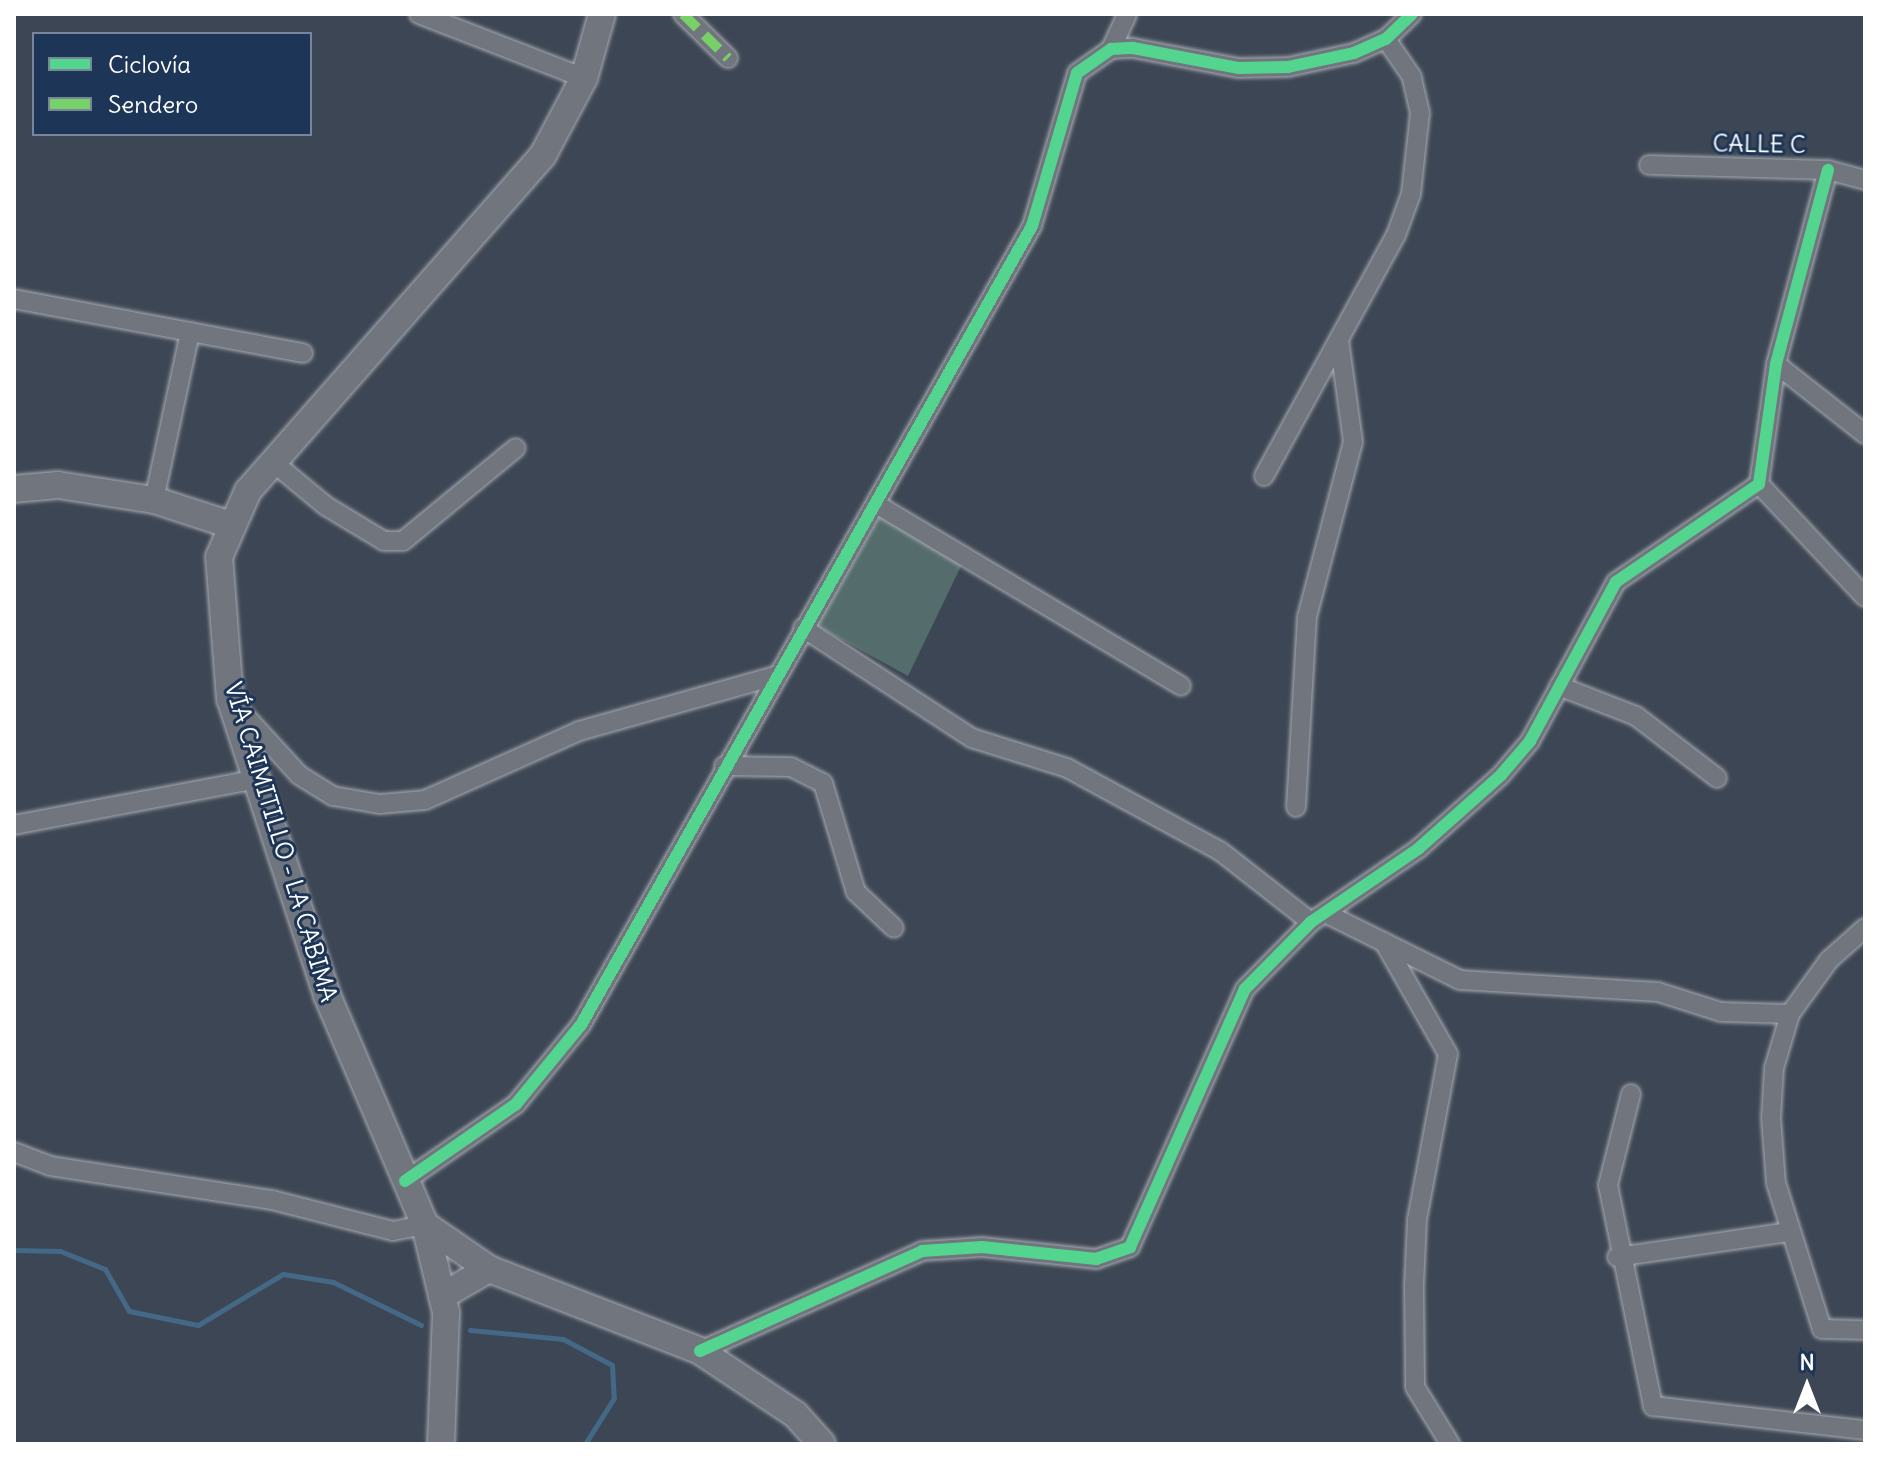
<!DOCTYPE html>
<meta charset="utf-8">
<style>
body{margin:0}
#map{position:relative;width:1879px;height:1458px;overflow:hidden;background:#3d4654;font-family:Delius,sans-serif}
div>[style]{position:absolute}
.green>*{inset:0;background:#546c6b}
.stream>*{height:5px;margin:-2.5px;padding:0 2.5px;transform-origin:2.5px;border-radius:2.5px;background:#436987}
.roads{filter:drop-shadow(0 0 2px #a8acb2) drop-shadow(0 0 2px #a8acb2)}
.street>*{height:18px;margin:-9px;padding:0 9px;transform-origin:9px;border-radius:9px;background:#70757e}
.secondary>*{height:26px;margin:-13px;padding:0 13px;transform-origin:13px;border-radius:13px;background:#70757e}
.quiet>*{height:10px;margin-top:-5px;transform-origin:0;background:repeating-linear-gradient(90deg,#78d068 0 20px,transparent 0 30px)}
.cycleway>*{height:12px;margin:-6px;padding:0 6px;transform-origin:6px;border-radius:6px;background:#53d58f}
span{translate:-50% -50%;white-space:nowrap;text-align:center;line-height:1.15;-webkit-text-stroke:6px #1d3557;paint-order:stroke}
.street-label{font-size:24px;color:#fff}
.frame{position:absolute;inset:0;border:16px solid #fff;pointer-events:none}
.legend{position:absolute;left:32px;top:32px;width:280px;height:104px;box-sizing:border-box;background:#1d3557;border:2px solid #77869a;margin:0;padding:10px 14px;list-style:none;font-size:24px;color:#fff}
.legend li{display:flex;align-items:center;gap:16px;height:40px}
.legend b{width:40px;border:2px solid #77869a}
.north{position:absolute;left:1767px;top:1346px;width:80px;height:80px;-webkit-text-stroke:6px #1d3557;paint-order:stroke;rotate:0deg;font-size:22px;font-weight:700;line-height:32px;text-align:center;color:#fff}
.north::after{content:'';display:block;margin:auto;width:28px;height:36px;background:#fff;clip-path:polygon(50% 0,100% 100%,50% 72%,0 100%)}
</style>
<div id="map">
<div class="green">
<div style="clip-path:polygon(881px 514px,964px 560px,908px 676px,817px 626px)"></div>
</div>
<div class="stream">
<div style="left:14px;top:1250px;width:46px;rotate:1.2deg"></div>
<div style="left:60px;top:1251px;width:48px;rotate:21.8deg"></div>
<div style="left:105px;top:1269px;width:48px;rotate:60.3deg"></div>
<div style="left:129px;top:1311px;width:70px;rotate:11.5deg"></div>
<div style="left:198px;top:1325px;width:99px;rotate:-31deg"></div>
<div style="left:283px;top:1274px;width:51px;rotate:9.1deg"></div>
<div style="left:333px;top:1282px;width:98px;rotate:26deg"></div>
<div style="left:470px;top:1330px;width:93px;rotate:5.5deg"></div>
<div style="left:563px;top:1339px;width:55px;rotate:28deg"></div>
<div style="left:612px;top:1365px;width:33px;rotate:87deg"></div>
<div style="left:614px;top:1398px;width:54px;rotate:122.2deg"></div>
</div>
<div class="roads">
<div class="street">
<div style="left:419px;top:14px;width:177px;rotate:21.2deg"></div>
<div style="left:683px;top:14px;width:63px;rotate:44.4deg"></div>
<div style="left:1111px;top:49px;width:38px;rotate:-65deg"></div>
<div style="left:1649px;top:165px;width:179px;rotate:1.6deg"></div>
<div style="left:1828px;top:170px;width:38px;rotate:15deg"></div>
<div style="left:14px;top:299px;width:294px;rotate:10.6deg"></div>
<div style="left:1776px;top:364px;width:113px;rotate:38.2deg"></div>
<div style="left:274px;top:463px;width:67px;rotate:39.6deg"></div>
<div style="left:326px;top:506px;width:68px;rotate:31.1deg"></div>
<div style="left:384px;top:541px;width:19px"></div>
<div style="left:403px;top:541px;width:146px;rotate:-39.5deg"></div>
<div style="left:1264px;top:476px;width:275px;rotate:-61.3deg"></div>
<div style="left:1396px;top:235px;width:44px;rotate:-69.9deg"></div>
<div style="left:1411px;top:194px;width:81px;rotate:-83.7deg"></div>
<div style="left:1420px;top:113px;width:37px;rotate:-103deg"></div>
<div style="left:1412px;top:77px;width:46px;rotate:-124.4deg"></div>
<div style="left:1759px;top:484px;width:155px;rotate:46.8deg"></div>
<div style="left:154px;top:500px;width:172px;rotate:-77.9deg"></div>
<div style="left:876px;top:504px;width:355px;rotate:30.8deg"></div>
<div style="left:803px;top:628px;width:202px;rotate:33.1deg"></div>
<div style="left:972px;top:738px;width:100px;rotate:17.5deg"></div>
<div style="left:1067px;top:768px;width:174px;rotate:28.5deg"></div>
<div style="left:1220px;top:851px;width:115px;rotate:38deg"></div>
<div style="left:1559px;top:686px;width:83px;rotate:21.3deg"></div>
<div style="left:1636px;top:716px;width:102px;rotate:37.4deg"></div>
<div style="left:237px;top:707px;width:92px;rotate:47.6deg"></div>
<div style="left:299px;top:775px;width:40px;rotate:32deg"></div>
<div style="left:333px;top:796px;width:48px;rotate:9.7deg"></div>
<div style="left:380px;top:804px;width:45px;rotate:-5.1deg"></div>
<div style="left:425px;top:800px;width:169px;rotate:-24.1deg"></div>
<div style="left:579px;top:731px;width:204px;rotate:-15.7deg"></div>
<div style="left:724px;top:766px;width:67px;rotate:0.9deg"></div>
<div style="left:791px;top:767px;width:36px;rotate:27deg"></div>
<div style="left:823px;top:783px;width:114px;rotate:73.2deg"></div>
<div style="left:856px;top:892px;width:52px;rotate:43.5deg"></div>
<div style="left:1296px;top:807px;width:190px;rotate:-86.7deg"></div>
<div style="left:1307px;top:617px;width:181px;rotate:-75.3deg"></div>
<div style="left:1353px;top:442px;width:103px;rotate:-97.8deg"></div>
<div style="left:14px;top:825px;width:247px;rotate:-10.7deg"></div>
<div style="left:1325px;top:913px;width:151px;rotate:26.4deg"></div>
<div style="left:1460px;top:980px;width:198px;rotate:3.5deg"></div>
<div style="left:1658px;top:992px;width:66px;rotate:17.6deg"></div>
<div style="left:1721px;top:1012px;width:69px;rotate:1.7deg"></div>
<div style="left:1865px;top:928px;width:48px;rotate:138.4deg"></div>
<div style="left:1829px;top:960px;width:67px;rotate:125.8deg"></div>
<div style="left:1790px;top:1014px;width:56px;rotate:106.5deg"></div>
<div style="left:1774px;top:1068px;width:50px;rotate:93.4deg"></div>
<div style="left:1771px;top:1118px;width:65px;rotate:85.6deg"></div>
<div style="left:1776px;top:1183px;width:153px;rotate:72.5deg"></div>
<div style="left:1822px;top:1329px;width:43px;rotate:1.3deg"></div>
<div style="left:1384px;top:942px;width:129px;rotate:60.3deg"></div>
<div style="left:1448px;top:1054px;width:169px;rotate:100.6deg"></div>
<div style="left:1417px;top:1220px;width:65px;rotate:92.6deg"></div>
<div style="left:1414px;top:1285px;width:102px;rotate:89.4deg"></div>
<div style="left:1415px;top:1387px;width:67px;rotate:58.4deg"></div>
<div style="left:1631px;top:1094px;width:94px;rotate:104.2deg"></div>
<div style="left:1608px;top:1185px;width:226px;rotate:78.5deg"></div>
<div style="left:1653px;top:1406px;width:213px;rotate:6.5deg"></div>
<div style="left:14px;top:1152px;width:39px;rotate:21deg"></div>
<div style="left:50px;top:1166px;width:225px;rotate:8.7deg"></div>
<div style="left:272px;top:1200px;width:125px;rotate:14.4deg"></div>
<div style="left:393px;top:1231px;width:33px;rotate:-11deg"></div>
<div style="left:405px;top:1181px;width:135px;rotate:-34.7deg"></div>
<div style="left:516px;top:1104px;width:102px;rotate:-50.6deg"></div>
<div style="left:581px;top:1025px;width:917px;rotate:-60.56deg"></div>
<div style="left:1032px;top:226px;width:159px;rotate:-73.6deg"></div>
<div style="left:1077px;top:73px;width:42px;rotate:-35.2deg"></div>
<div style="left:1111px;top:49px;width:22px;rotate:-3deg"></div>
<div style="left:1133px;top:48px;width:108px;rotate:10.7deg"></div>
<div style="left:1239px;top:68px;width:49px;rotate:-1.2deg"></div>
<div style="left:1288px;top:67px;width:67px;rotate:-12deg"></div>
<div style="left:1354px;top:53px;width:35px;rotate:-24deg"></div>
<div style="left:1386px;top:39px;width:36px;rotate:-44deg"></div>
<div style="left:1617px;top:1257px;width:174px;rotate:-8.3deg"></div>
<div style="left:700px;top:1351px;width:243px;rotate:-24.2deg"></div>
<div style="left:922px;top:1251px;width:60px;rotate:-3.8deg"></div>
<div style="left:982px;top:1247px;width:115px;rotate:6deg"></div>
<div style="left:1096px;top:1259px;width:36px;rotate:-19deg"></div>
<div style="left:1130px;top:1247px;width:282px;rotate:-66deg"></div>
<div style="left:1245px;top:989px;width:94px;rotate:-45.4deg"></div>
<div style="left:1311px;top:922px;width:130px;rotate:-34.3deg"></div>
<div style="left:1418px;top:849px;width:111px;rotate:-41.7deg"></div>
<div style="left:1501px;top:775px;width:45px;rotate:-49.5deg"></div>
<div style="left:1530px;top:741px;width:181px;rotate:-61.6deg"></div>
<div style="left:1616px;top:582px;width:173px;rotate:-34.4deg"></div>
<div style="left:1759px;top:484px;width:121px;rotate:-81.9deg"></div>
<div style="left:1776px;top:364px;width:201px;rotate:-75deg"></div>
</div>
<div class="secondary">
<div style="left:14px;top:489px;width:44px;rotate:-5.2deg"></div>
<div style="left:58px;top:485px;width:97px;rotate:8.9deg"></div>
<div style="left:154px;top:500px;width:78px;rotate:18deg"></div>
<div style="left:425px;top:1225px;width:78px;rotate:34.5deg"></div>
<div style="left:489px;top:1269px;width:226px;rotate:21.2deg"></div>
<div style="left:700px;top:1351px;width:114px;rotate:33.6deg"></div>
<div style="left:795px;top:1414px;width:40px;rotate:48deg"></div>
<div style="left:442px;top:1296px;width:54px;rotate:-29.9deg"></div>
<div style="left:441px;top:1444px;width:132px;rotate:-87.8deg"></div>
<div style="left:446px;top:1312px;width:89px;rotate:-103.6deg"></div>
<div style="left:425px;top:1225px;width:250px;rotate:-113.1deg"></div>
<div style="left:327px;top:995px;width:311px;rotate:-108.1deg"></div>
<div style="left:230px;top:699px;width:142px;rotate:-94.4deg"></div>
<div style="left:219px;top:557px;width:72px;rotate:-66.3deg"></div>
<div style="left:248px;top:491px;width:447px;rotate:-48.7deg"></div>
<div style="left:543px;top:155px;width:87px;rotate:-62deg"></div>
<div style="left:584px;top:78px;width:66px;rotate:-74.3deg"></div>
</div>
</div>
<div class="quiet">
<div style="left:683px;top:14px;width:63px;rotate:44.4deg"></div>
</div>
<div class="cycleway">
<div style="left:405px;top:1181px;width:135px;rotate:-34.7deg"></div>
<div style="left:516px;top:1104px;width:102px;rotate:-50.6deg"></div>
<div style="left:581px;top:1025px;width:917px;rotate:-60.56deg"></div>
<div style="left:1032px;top:226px;width:159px;rotate:-73.6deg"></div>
<div style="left:1077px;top:73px;width:42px;rotate:-35.2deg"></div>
<div style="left:1111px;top:49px;width:22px;rotate:-3deg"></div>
<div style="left:1133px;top:48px;width:108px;rotate:10.7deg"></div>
<div style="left:1239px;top:68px;width:49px;rotate:-1.2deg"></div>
<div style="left:1288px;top:67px;width:67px;rotate:-12deg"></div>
<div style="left:1354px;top:53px;width:35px;rotate:-24deg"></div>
<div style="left:1386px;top:39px;width:36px;rotate:-44deg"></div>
<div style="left:700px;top:1351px;width:243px;rotate:-24.2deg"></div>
<div style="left:922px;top:1251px;width:60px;rotate:-3.8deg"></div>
<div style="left:982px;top:1247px;width:115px;rotate:6deg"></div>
<div style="left:1096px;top:1259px;width:36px;rotate:-19deg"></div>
<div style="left:1130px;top:1247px;width:282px;rotate:-66deg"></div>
<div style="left:1245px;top:989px;width:94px;rotate:-45.4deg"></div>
<div style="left:1311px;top:922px;width:130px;rotate:-34.3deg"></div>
<div style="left:1418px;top:849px;width:111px;rotate:-41.7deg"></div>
<div style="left:1501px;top:775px;width:45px;rotate:-49.5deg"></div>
<div style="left:1530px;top:741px;width:181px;rotate:-61.6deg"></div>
<div style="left:1616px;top:582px;width:173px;rotate:-34.4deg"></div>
<div style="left:1759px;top:484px;width:121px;rotate:-81.9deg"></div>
<div style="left:1776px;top:364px;width:201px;rotate:-75deg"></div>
</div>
<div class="street-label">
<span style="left:1759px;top:144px;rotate:1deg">CALLE C</span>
<span style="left:281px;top:842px;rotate:73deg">VÍA CAIMITILLO - LA CABIMA</span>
</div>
<div class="frame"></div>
<ul class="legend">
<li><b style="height:10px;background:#53d58f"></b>Ciclovía</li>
<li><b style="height:10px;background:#78d068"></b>Sendero</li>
</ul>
<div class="north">N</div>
</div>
